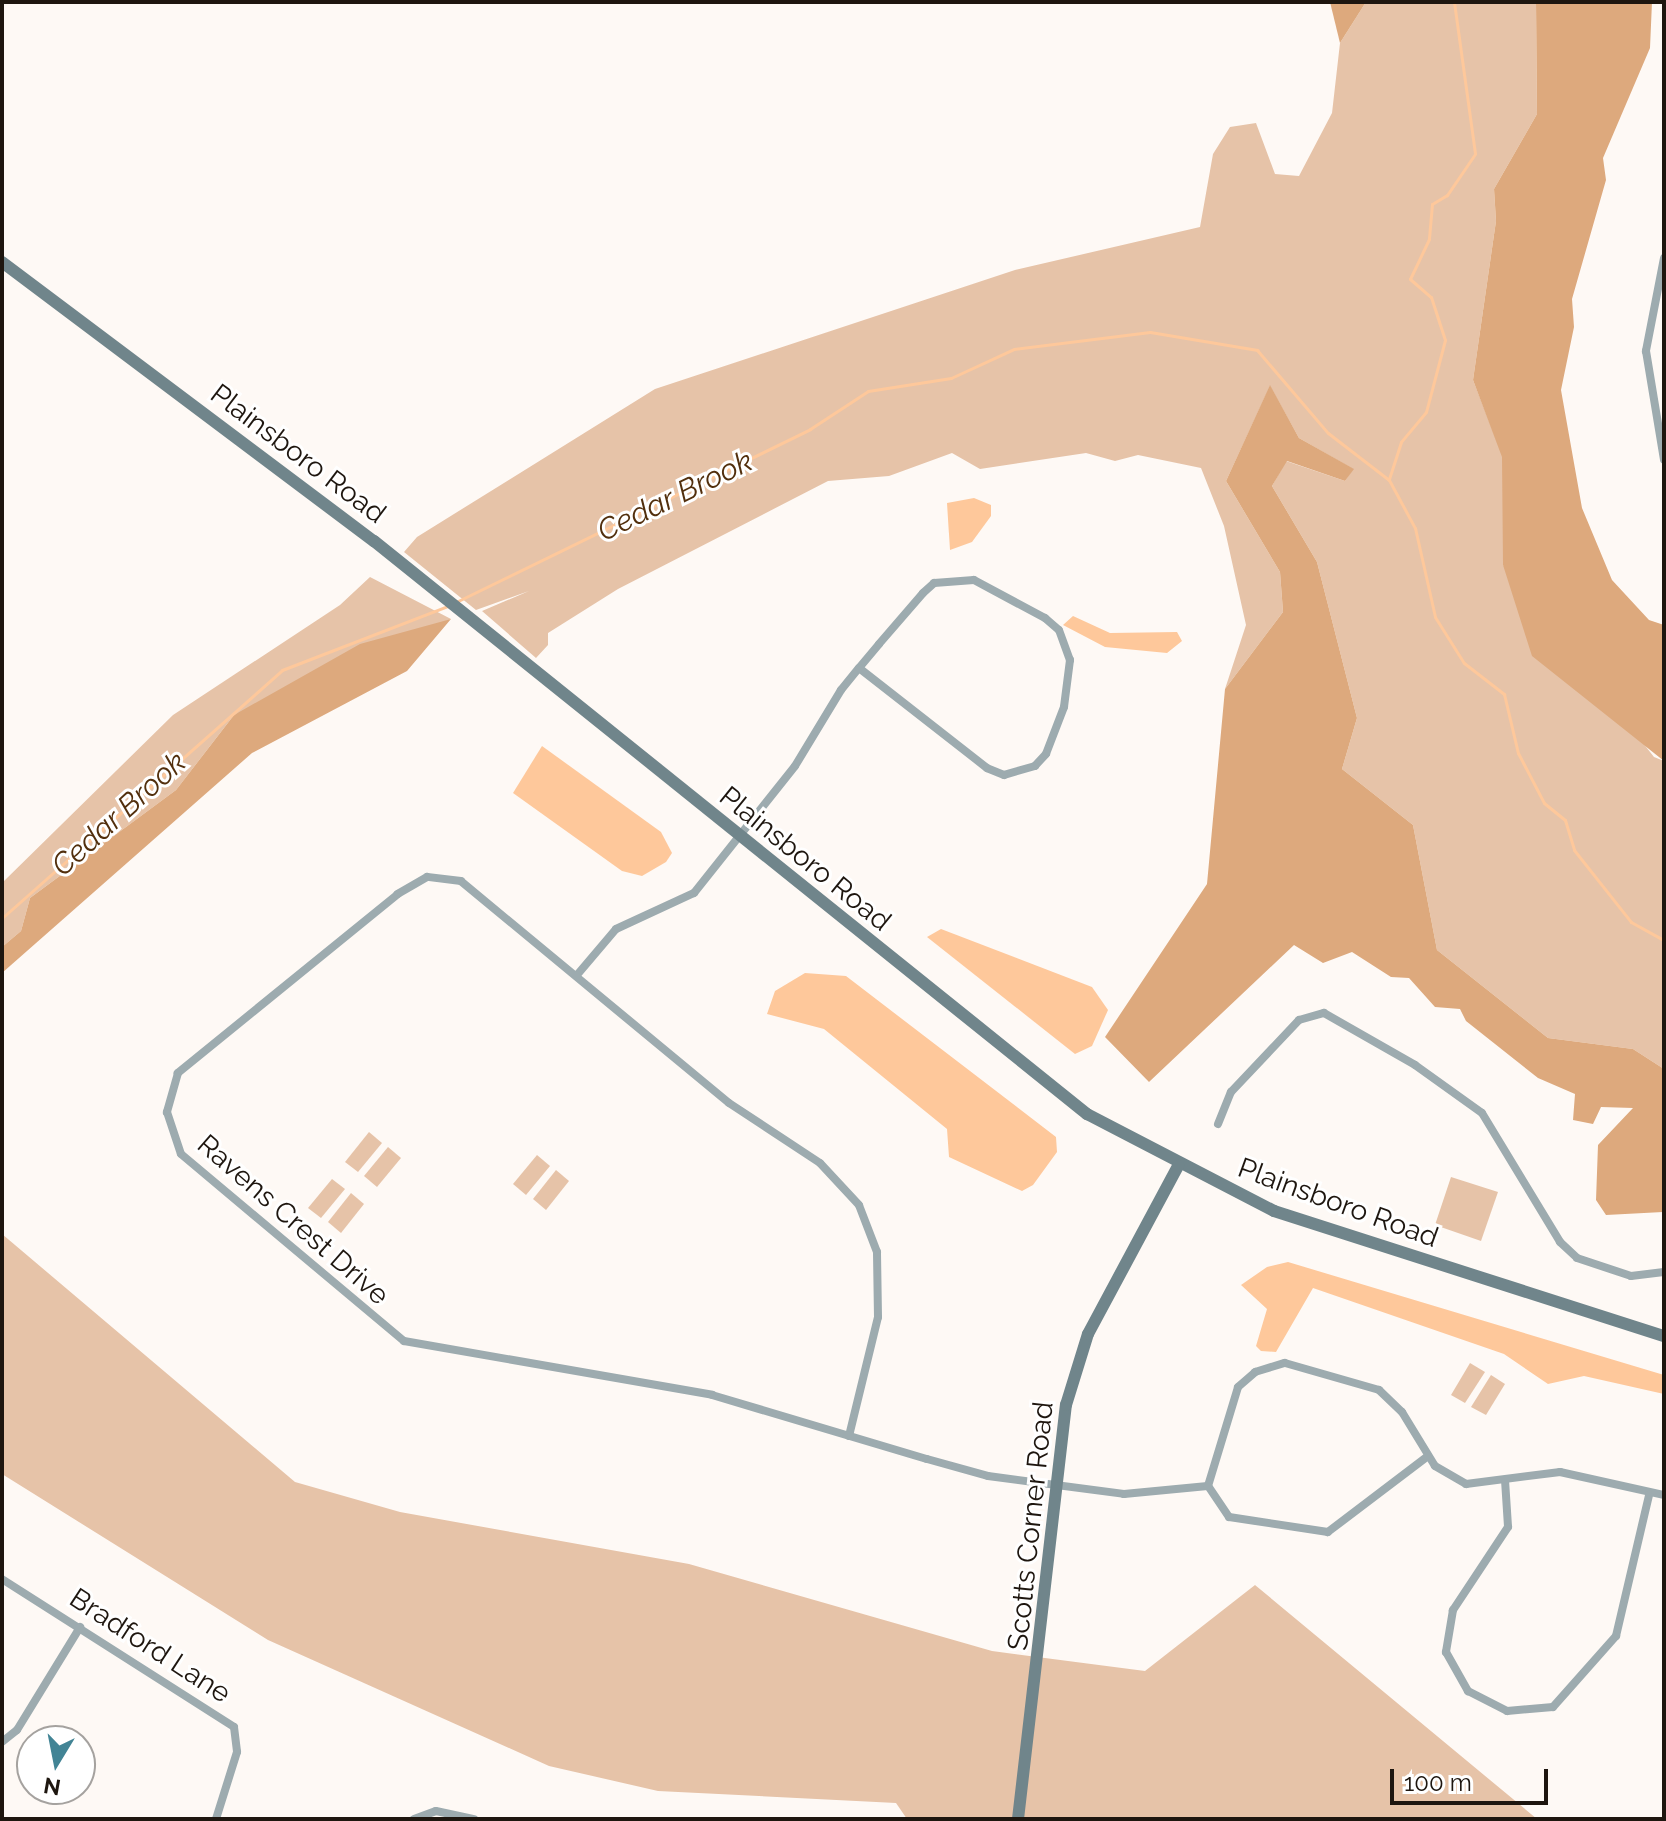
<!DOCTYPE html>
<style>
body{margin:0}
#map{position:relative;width:1666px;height:1821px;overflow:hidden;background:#fef9f5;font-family:Raleway,sans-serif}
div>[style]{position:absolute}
.green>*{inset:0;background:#e6c3a8}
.forest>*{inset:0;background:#dda97d}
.water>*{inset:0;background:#fec89b}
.stream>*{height:3px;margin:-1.5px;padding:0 1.5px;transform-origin:1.5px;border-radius:1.5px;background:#fec89b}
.street>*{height:8px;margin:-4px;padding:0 4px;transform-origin:4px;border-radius:4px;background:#9dabaf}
.secondary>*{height:12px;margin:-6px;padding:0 6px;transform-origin:6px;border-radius:6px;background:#70858b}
span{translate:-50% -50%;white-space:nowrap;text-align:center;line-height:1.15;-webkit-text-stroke:6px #fff;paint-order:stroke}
.street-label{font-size:28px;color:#1e160f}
.water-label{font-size:30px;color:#522f0d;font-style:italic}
.frame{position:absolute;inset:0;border:4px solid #1e160f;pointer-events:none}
.north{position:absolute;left:16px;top:1725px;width:80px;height:80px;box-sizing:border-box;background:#fff;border:2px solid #a5a29f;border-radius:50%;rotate:190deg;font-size:22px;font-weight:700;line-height:32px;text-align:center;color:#1e160f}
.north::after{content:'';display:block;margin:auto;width:28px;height:36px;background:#428495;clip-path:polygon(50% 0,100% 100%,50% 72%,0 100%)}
.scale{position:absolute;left:1390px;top:1769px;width:158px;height:36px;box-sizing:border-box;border:4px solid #1e160f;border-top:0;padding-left:10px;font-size:24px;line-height:28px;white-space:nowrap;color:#1e160f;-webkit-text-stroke:6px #fff;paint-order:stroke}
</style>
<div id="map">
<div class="green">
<div style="clip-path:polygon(1366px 2px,1536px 2px,1537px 114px,1494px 189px,1496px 221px,1473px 380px,1503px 457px,1503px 565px,1654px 757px,1664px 761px,1664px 1069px,1633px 1049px,1548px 1038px,1437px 950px,1413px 825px,1342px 769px,1357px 718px,1317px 562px,1272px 486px,1286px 461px,1345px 481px,1353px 469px,1299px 438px,1270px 386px,1226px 481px,1280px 572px,1283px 612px,1225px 689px,1246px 625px,1224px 526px,1201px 468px,1138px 455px,1115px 461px,1086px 453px,980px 469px,952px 453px,889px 476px,828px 481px,618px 589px,548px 633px,548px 645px,536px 658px,482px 611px,529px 591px,476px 610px,404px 552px,417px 537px,655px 389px,1015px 270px,1200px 227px,1213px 154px,1230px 127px,1256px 123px,1275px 174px,1299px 176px,1332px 113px,1340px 43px)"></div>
<div style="clip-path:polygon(370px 577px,451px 619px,234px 715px,176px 790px,30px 898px,21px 931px,2px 947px,2px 883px,173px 715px,340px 605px)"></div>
<div style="clip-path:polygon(369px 1132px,382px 1143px,358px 1172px,345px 1162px)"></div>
<div style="clip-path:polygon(388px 1147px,401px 1158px,377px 1187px,364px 1176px)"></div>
<div style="clip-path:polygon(537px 1155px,550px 1166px,526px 1195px,513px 1184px)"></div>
<div style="clip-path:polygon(556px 1170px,569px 1181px,546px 1210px,533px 1199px)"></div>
<div style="clip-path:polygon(1451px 1177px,1498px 1192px,1481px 1241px,1435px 1225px)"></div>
<div style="clip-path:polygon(332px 1179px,345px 1189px,321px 1218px,308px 1208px)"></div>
<div style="clip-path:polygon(351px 1193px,364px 1204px,341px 1233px,328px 1222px)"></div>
<div style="clip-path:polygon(2px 1234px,295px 1482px,400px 1512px,689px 1564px,992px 1651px,1145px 1671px,1255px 1585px,1537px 1819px,907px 1819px,896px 1803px,658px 1791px,549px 1766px,268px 1640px,2px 1474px)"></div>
<div style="clip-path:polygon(1470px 1363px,1485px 1372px,1465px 1403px,1451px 1395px)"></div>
<div style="clip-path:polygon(1491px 1375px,1505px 1384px,1486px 1415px,1471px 1407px)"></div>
</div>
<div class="forest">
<div style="clip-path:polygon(1330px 2px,1366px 2px,1340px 43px)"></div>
<div style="clip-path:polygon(1536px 2px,1652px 2px,1650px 48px,1603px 158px,1606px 180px,1572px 299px,1574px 327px,1561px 390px,1582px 508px,1612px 580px,1649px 620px,1664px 625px,1664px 761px,1532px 656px,1503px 565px,1502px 457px,1473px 380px,1496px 221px,1494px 189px,1537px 114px)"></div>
<div style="clip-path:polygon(1270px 385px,1299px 438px,1354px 469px,1345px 481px,1287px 461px,1272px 486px,1317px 562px,1357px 718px,1342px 769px,1413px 825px,1437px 950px,1548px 1038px,1633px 1049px,1664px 1069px,1663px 1212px,1606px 1215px,1596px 1200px,1598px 1145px,1633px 1108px,1601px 1107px,1593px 1124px,1573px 1120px,1575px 1094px,1538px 1078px,1466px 1021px,1460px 1009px,1435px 1007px,1409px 978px,1391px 977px,1352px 952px,1323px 963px,1294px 945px,1149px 1082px,1105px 1037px,1207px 884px,1225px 689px,1283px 612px,1280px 572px,1226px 481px)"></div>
<div style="clip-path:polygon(451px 619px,407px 671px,252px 753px,2px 973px,2px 947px,21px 931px,30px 898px,176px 790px,234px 715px,360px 644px)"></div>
</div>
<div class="water">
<div style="clip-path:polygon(974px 498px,991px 505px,991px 516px,972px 542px,950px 550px,947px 503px)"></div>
<div style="clip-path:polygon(1073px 616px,1110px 633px,1177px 632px,1182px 641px,1167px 653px,1105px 647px,1063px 625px)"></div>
<div style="clip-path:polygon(542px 746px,661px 832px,672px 853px,666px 862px,642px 876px,622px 871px,513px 793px)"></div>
<div style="clip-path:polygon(941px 929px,1092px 987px,1108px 1010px,1092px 1046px,1075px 1054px,927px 937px)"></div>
<div style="clip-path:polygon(805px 973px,846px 976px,1056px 1137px,1057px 1152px,1033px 1185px,1022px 1191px,949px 1157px,947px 1129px,824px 1029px,767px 1014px,775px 991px)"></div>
<div style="clip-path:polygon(1288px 1262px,1664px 1375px,1664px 1394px,1584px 1376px,1548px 1384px,1504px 1354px,1313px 1288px,1276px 1352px,1261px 1351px,1256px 1346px,1267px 1309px,1241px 1285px,1267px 1267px)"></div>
</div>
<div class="stream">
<div style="left:1454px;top:2px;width:153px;rotate:82.1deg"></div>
<div style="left:1475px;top:154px;width:50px;rotate:124.3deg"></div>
<div style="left:1447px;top:195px;width:17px;rotate:149deg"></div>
<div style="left:1432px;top:204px;width:35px;rotate:95deg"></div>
<div style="left:1429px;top:239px;width:44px;rotate:115.4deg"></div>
<div style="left:1410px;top:279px;width:28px;rotate:41deg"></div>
<div style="left:1431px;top:297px;width:45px;rotate:72deg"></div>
<div style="left:1445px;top:340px;width:74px;rotate:104.8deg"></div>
<div style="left:1426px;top:412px;width:39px;rotate:130deg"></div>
<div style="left:1401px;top:442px;width:40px;rotate:108deg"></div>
<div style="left:1389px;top:480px;width:55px;rotate:61.6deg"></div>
<div style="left:1415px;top:528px;width:91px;rotate:77.3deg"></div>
<div style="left:1435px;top:617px;width:54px;rotate:57.8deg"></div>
<div style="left:1464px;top:663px;width:51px;rotate:37.8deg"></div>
<div style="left:1504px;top:694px;width:61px;rotate:76.7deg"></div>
<div style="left:1518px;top:753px;width:56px;rotate:62.5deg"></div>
<div style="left:1544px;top:803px;width:27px;rotate:39deg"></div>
<div style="left:1565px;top:820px;width:31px;rotate:73deg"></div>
<div style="left:1574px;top:850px;width:92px;rotate:51.6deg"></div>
<div style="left:1631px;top:922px;width:38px;rotate:29deg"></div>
<div style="left:458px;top:601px;width:392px;rotate:-26deg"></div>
<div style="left:810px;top:429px;width:69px;rotate:-33.2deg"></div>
<div style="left:868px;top:391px;width:84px;rotate:-8.9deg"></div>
<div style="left:951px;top:378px;width:69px;rotate:-24.7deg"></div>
<div style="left:1014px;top:349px;width:137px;rotate:-7.1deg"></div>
<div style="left:1150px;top:332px;width:109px;rotate:9.5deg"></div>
<div style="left:1257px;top:350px;width:109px;rotate:49.5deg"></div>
<div style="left:1328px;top:433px;width:77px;rotate:37.6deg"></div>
<div style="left:2px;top:918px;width:374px;rotate:-41.5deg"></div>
<div style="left:282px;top:670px;width:178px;rotate:-21.1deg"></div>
</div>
<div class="street">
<div style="left:1664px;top:258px;width:95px;rotate:101deg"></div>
<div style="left:1646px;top:351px;width:110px;rotate:80.6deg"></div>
<div style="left:577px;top:975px;width:60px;rotate:-49.7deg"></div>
<div style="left:616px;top:929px;width:86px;rotate:-24.8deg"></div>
<div style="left:694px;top:893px;width:162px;rotate:-51.5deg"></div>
<div style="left:795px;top:766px;width:89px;rotate:-58.8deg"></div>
<div style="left:841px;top:690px;width:28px;rotate:-51deg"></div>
<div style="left:859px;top:668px;width:31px;rotate:-50deg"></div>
<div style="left:879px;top:644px;width:67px;rotate:-49.2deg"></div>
<div style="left:923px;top:593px;width:15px;rotate:-42deg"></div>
<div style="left:934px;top:583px;width:40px;rotate:-4.3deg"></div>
<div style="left:974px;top:580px;width:81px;rotate:28.2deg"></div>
<div style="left:1045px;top:618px;width:18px;rotate:41deg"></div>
<div style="left:1059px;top:630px;width:32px;rotate:70deg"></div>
<div style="left:1070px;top:660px;width:47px;rotate:97.3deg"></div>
<div style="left:1064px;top:707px;width:50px;rotate:111deg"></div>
<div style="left:1046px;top:754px;width:16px;rotate:133deg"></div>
<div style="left:1035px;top:766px;width:32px;rotate:164deg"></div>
<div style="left:1004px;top:775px;width:18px;rotate:-158deg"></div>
<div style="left:987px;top:768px;width:162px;rotate:-142deg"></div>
<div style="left:1218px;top:1124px;width:35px;rotate:-68deg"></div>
<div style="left:1231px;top:1092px;width:99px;rotate:-46.6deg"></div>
<div style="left:1299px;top:1020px;width:26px;rotate:-16deg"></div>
<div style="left:1324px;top:1013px;width:105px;rotate:29.7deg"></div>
<div style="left:1415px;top:1065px;width:82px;rotate:35.6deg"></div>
<div style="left:1482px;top:1113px;width:151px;rotate:58.8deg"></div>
<div style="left:1560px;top:1242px;width:23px;rotate:43deg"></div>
<div style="left:1577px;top:1258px;width:57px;rotate:18.4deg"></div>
<div style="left:1631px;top:1276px;width:33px;rotate:-7deg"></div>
<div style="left:849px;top:1436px;width:122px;rotate:-76.3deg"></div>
<div style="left:878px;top:1317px;width:65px;rotate:-90.9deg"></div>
<div style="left:877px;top:1252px;width:50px;rotate:-111deg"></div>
<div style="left:859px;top:1205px;width:57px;rotate:-132.9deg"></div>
<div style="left:820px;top:1163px;width:109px;rotate:-146.6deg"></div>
<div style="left:729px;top:1103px;width:348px;rotate:-140.4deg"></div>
<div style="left:461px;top:881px;width:34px;rotate:-173deg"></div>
<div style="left:427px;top:877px;width:34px;rotate:150deg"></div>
<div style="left:398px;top:894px;width:284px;rotate:140.9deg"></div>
<div style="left:178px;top:1073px;width:41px;rotate:105.8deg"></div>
<div style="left:167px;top:1112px;width:44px;rotate:71.6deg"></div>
<div style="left:181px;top:1154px;width:291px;rotate:40deg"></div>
<div style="left:404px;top:1341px;width:313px;rotate:9.9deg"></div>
<div style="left:712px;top:1395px;width:224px;rotate:16.6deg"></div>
<div style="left:927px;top:1459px;width:63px;rotate:15.6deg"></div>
<div style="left:988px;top:1476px;width:137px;rotate:7.5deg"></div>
<div style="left:1124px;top:1494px;width:84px;rotate:-5.4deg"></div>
<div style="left:1428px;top:1456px;width:126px;rotate:142.8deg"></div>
<div style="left:1328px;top:1532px;width:100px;rotate:-171.4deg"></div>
<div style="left:1229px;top:1517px;width:37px;rotate:-124deg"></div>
<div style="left:1208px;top:1486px;width:103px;rotate:-73.1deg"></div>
<div style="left:1238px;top:1387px;width:23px;rotate:-41deg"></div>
<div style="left:1255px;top:1372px;width:31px;rotate:-17deg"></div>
<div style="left:1285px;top:1363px;width:98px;rotate:16deg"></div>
<div style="left:1379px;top:1390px;width:32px;rotate:44deg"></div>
<div style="left:1402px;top:1412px;width:63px;rotate:58.6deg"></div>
<div style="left:1435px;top:1466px;width:36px;rotate:30deg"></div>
<div style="left:1466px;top:1484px;width:95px;rotate:-7.3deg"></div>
<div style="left:1560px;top:1472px;width:107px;rotate:12.5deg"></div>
<div style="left:1505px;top:1480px;width:47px;rotate:86.3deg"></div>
<div style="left:1508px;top:1527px;width:100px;rotate:123.5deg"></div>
<div style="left:1453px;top:1610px;width:43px;rotate:99.5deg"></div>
<div style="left:1446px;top:1652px;width:45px;rotate:60.6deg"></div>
<div style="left:1468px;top:1691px;width:44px;rotate:27.1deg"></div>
<div style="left:1507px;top:1711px;width:46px;rotate:-5deg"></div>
<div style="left:1553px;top:1707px;width:95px;rotate:-48.4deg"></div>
<div style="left:1616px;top:1636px;width:145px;rotate:-76.8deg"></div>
<div style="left:2px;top:1579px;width:275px;rotate:32.5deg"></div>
<div style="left:234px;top:1727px;width:25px;rotate:83deg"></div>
<div style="left:237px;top:1752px;width:70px;rotate:107.4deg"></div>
<div style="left:2px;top:1742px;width:19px;rotate:-39deg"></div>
<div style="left:17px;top:1730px;width:121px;rotate:-58.5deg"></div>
<div style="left:414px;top:1819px;width:23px;rotate:-20deg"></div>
<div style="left:436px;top:1811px;width:39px;rotate:12deg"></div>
</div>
<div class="secondary">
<div style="left:2px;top:262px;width:465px;rotate:36.9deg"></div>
<div style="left:374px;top:541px;width:915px;rotate:38.79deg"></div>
<div style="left:1087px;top:1114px;width:211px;rotate:27.4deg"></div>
<div style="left:1274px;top:1211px;width:410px;rotate:17.8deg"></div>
<div style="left:1018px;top:1819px;width:417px;rotate:-83.4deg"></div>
<div style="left:1066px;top:1405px;width:74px;rotate:-72.8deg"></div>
<div style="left:1088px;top:1334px;width:191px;rotate:-61.8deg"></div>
</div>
<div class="street-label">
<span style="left:298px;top:454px;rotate:37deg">Plainsboro Road</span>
<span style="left:805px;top:859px;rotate:39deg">Plainsboro Road</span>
<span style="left:1338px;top:1203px;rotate:20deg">Plainsboro Road</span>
<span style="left:293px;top:1220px;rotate:41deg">Ravens Crest Drive</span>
<span style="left:1031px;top:1526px;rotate:-84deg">Scotts Corner Road</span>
<span style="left:150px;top:1646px;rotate:33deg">Bradford Lane</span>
</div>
<div class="water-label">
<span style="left:675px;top:496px;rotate:-26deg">Cedar Brook</span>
<span style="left:119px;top:814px;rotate:-42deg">Cedar Brook</span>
</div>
<div class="frame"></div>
<div class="north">N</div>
<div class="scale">100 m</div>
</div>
